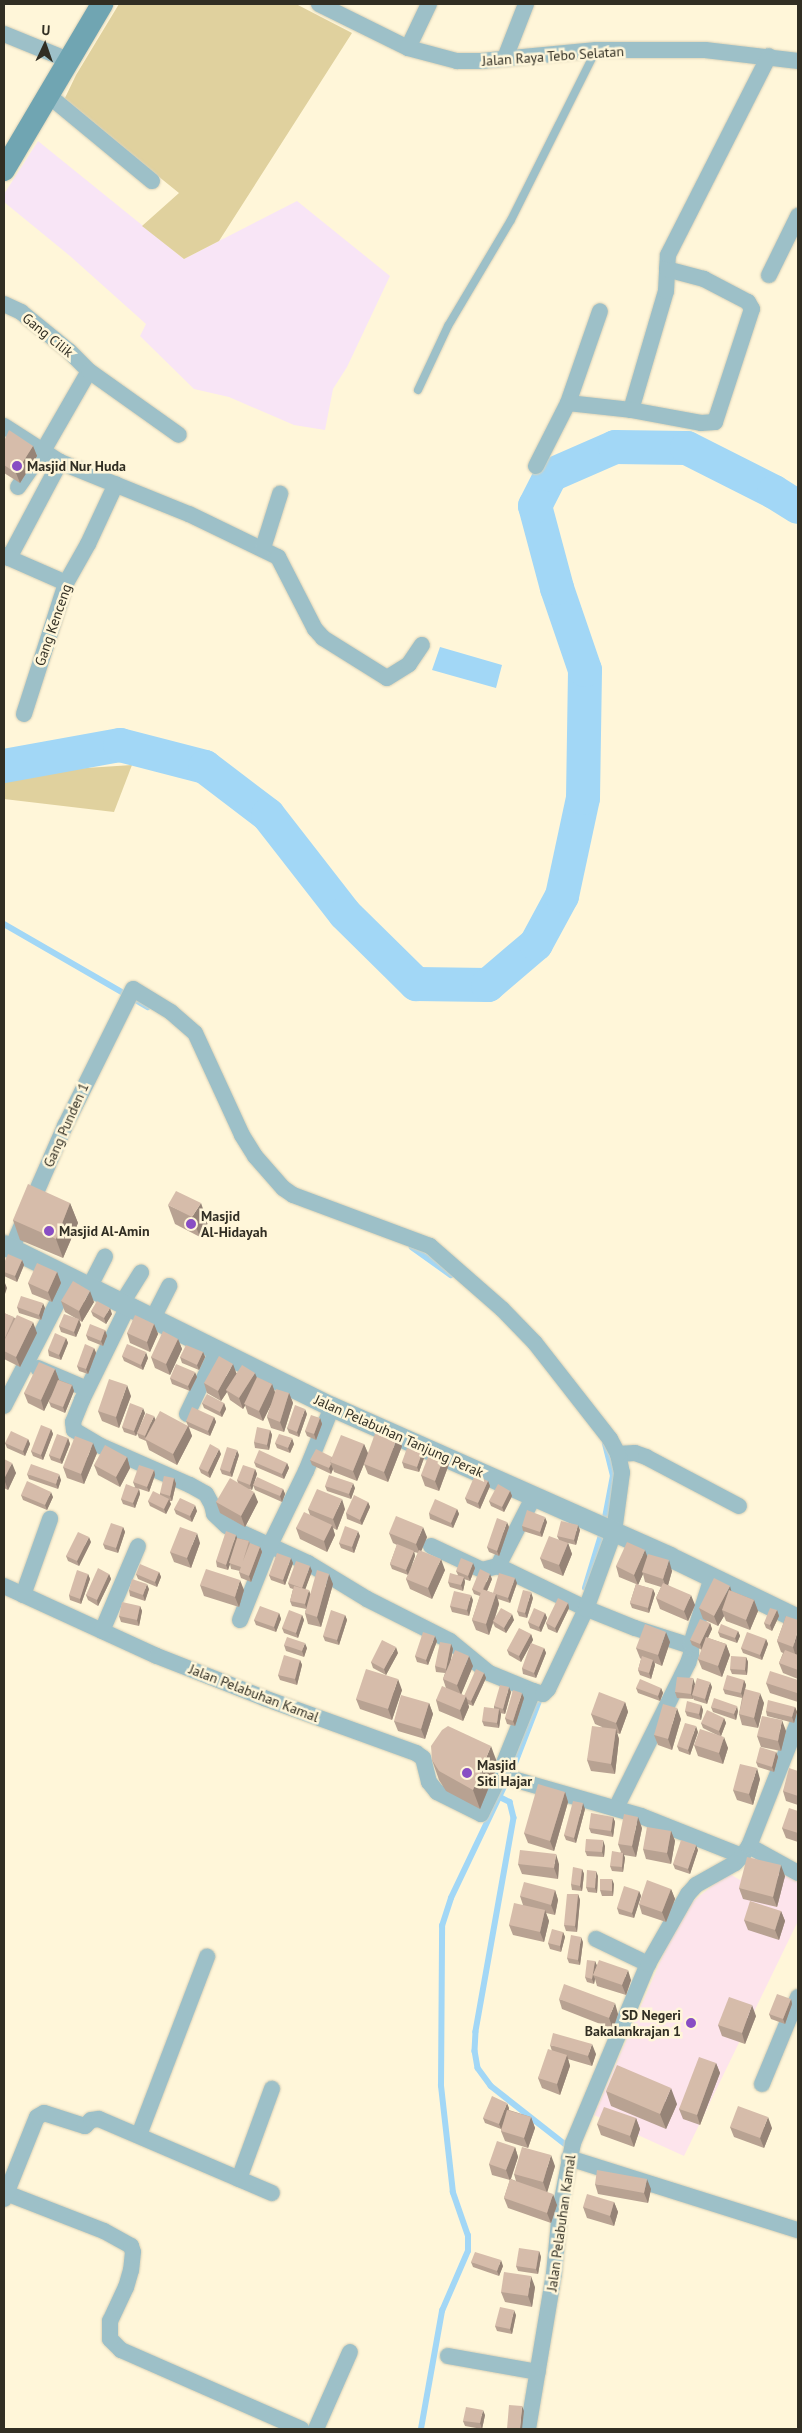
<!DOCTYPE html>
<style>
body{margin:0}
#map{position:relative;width:802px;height:2433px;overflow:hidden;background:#fff6d9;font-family:"PT Sans",sans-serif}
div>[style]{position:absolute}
.industrial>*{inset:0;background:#f8e5f6}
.education>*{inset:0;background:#fde4ec}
.green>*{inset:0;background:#e0d19e}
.water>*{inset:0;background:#a2d7f6}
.stream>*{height:5.5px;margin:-2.75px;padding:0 2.75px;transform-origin:2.75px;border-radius:2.75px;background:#a2d7f6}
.river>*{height:34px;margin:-17px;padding:0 17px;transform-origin:17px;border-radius:17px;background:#a2d7f6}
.roads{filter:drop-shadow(0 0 1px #dad2b8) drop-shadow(0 0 1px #dad2b8)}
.service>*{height:8px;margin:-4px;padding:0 4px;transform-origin:4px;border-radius:4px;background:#9dc0c8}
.minor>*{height:16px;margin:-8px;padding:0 8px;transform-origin:8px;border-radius:8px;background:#9dc0c8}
.tertiary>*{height:20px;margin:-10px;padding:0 10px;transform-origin:10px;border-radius:10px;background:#9dc0c8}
.secondary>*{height:22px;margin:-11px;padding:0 11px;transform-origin:11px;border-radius:11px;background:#70a5b2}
.wall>*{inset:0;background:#b8a292}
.shaded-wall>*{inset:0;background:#968477}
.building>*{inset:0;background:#d6bcaa}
.dots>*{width:14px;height:14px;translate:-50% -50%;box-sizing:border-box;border:2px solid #fff6d9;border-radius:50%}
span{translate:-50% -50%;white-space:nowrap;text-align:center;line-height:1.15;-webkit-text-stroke:5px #fff6d9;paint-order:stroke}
.street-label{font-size:14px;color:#312e23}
.poi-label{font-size:14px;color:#312e23;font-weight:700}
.left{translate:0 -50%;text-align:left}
.right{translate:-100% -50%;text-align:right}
.frame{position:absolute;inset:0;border:5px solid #312e23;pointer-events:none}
.north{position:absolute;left:20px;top:20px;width:50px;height:50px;-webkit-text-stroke:4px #fff6d9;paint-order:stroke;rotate:3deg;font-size:14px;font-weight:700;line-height:20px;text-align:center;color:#312e23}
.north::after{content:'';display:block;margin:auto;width:18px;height:22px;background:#312e23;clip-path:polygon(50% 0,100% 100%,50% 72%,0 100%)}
</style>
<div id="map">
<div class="industrial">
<div style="clip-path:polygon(38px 141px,184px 259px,297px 201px,390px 276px,347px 367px,333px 389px,325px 430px,294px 425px,229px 397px,194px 389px,140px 336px,146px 324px,70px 256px,4px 202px,4px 194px)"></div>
</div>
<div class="education">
<div style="clip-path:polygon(754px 1855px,798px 1879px,798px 1921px,684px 2156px,594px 2115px,673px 1932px,691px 1903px,728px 1873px,740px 1880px)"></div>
</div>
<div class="green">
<div style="clip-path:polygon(119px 4px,296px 4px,352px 33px,219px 241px,184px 259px,142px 226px,179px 193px,64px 100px,76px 75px)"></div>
<div style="clip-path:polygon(132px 765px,114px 812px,4px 799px,4px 779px,56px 770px)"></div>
</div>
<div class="water">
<div style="clip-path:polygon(440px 647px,502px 665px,496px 688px,432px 670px)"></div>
</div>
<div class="stream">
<div style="left:4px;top:924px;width:166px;rotate:30deg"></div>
<div style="left:412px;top:1247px;width:48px;rotate:35.7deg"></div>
<div style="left:604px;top:1523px;width:48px;rotate:-79.2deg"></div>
<div style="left:613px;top:1476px;width:33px;rotate:-104deg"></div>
<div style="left:585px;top:1588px;width:59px;rotate:-73.1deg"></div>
<div style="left:500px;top:1797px;width:11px;rotate:27deg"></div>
<div style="left:510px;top:1802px;width:16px;rotate:76deg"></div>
<div style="left:514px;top:1818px;width:217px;rotate:100.1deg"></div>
<div style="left:476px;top:2032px;width:19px;rotate:93deg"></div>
<div style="left:475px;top:2051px;width:17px;rotate:80deg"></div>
<div style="left:478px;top:2068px;width:22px;rotate:54deg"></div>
<div style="left:491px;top:2086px;width:94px;rotate:38.1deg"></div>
<div style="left:421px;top:2429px;width:120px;rotate:-79.9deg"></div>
<div style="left:442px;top:2311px;width:65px;rotate:-66.6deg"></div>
<div style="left:468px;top:2251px;width:15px;rotate:-90deg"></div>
<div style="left:468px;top:2236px;width:46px;rotate:-109.2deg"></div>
<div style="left:453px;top:2193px;width:108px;rotate:-96.4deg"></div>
<div style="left:441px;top:2086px;width:160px;rotate:-89.6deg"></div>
<div style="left:442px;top:1926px;width:29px;rotate:-72deg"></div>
<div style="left:451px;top:1898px;width:146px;rotate:-64.5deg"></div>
<div style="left:514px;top:1766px;width:75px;rotate:-68.9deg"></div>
</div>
<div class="river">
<div style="left:4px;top:766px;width:118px;rotate:-10.3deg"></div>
<div style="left:120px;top:745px;width:88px;rotate:14.5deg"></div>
<div style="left:205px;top:767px;width:79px;rotate:37.3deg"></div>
<div style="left:268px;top:815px;width:125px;rotate:52.1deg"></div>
<div style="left:345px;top:914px;width:100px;rotate:44.6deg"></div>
<div style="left:416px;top:984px;width:72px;rotate:0.8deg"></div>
<div style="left:488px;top:985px;width:63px;rotate:-40.5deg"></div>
<div style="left:536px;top:944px;width:55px;rotate:-61.6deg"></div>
<div style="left:562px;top:896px;width:100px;rotate:-77.9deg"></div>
<div style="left:583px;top:798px;width:128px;rotate:-89.1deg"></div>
<div style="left:585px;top:670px;width:87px;rotate:-108.9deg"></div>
<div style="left:557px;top:588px;width:85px;rotate:-105deg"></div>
<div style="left:535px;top:506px;width:35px;rotate:-63deg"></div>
<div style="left:551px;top:475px;width:70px;rotate:-23.6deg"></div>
<div style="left:615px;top:447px;width:72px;rotate:0.8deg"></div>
<div style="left:687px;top:448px;width:97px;rotate:26.8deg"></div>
<div style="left:774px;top:492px;width:28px;rotate:32deg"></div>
</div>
<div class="roads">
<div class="service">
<div style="left:418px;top:390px;width:71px;rotate:-64.9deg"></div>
<div style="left:448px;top:326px;width:123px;rotate:-59.3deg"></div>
<div style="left:511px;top:220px;width:190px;rotate:-63.4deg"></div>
</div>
<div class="minor">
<div style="left:319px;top:4px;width:99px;rotate:26.3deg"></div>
<div style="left:408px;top:48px;width:51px;rotate:14.9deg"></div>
<div style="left:457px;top:61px;width:24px"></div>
<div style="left:481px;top:61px;width:116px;rotate:-5.5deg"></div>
<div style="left:596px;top:50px;width:109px"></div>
<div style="left:705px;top:50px;width:94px;rotate:6.7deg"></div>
<div style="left:4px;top:34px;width:69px;rotate:22.1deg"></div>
<div style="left:408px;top:48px;width:49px;rotate:-64.5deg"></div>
<div style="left:505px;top:58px;width:58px;rotate:-68.7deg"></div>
<div style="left:48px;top:95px;width:135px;rotate:39.6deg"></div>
<div style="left:769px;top:275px;width:66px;rotate:-63.8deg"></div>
<div style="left:4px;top:304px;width:19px;rotate:25deg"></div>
<div style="left:21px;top:312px;width:62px;rotate:39.1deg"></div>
<div style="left:69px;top:351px;width:28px;rotate:45deg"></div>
<div style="left:568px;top:403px;width:97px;rotate:-70.8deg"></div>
<div style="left:631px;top:410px;width:124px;rotate:-73.6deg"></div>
<div style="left:666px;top:291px;width:22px;rotate:-87deg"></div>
<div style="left:4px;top:426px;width:67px;rotate:32.7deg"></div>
<div style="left:60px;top:462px;width:139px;rotate:22deg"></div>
<div style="left:189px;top:514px;width:99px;rotate:25.8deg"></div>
<div style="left:278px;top:557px;width:81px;rotate:62.8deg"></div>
<div style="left:315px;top:629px;width:12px;rotate:48deg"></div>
<div style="left:323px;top:638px;width:75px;rotate:32deg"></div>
<div style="left:387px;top:678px;width:26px;rotate:-32deg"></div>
<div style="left:409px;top:664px;width:23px;rotate:-56deg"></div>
<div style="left:536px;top:466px;width:71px;rotate:-63.1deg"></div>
<div style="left:568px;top:403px;width:63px;rotate:6.3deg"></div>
<div style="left:631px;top:410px;width:71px;rotate:10.5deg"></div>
<div style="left:701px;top:423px;width:14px;rotate:-4deg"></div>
<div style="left:715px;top:422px;width:119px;rotate:-71.9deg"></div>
<div style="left:752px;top:309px;width:8px;rotate:-120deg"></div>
<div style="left:748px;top:302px;width:50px;rotate:-152.4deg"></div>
<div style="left:704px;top:279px;width:38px;rotate:-165deg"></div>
<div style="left:667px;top:269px;width:14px;rotate:-86deg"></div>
<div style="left:668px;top:255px;width:223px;rotate:-63.1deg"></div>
<div style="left:18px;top:487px;width:44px;rotate:-55.2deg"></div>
<div style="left:43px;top:451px;width:92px;rotate:-60.1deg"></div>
<div style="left:89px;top:371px;width:110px;rotate:35.4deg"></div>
<div style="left:263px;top:548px;width:57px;rotate:-72.5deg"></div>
<div style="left:4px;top:555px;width:6px;rotate:31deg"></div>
<div style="left:9px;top:558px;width:109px;rotate:-62deg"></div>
<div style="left:9px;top:558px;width:62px;rotate:23.7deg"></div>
<div style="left:24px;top:714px;width:138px;rotate:-72.2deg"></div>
<div style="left:66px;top:583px;width:45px;rotate:-60.6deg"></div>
<div style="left:88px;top:544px;width:66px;rotate:-65deg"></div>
<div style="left:90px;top:1286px;width:33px;rotate:-63deg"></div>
<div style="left:122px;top:1303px;width:36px;rotate:-58deg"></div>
<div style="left:128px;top:1306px;width:105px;rotate:116.1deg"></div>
<div style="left:82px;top:1400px;width:24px;rotate:112deg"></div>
<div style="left:73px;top:1422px;width:8px;rotate:83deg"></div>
<div style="left:74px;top:1430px;width:31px;rotate:31deg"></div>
<div style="left:101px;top:1446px;width:97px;rotate:23.7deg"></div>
<div style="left:190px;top:1485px;width:18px;rotate:29deg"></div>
<div style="left:206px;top:1494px;width:13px;rotate:61deg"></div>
<div style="left:212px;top:1505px;width:9px;rotate:77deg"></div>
<div style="left:214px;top:1514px;width:18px;rotate:43deg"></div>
<div style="left:227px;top:1526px;width:89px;rotate:24.6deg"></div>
<div style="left:308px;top:1563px;width:69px;rotate:31.4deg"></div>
<div style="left:367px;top:1599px;width:93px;rotate:26.8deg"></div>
<div style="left:450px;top:1641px;width:50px;rotate:39.4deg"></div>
<div style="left:489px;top:1673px;width:48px;rotate:22.2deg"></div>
<div style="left:153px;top:1318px;width:36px;rotate:-63deg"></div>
<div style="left:38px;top:1368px;width:53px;rotate:23.2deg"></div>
<div style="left:4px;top:1406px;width:146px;rotate:-62.7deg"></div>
<div style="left:187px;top:1414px;width:70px;rotate:-64.5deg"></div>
<div style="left:618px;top:1454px;width:17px;rotate:-3deg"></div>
<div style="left:635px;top:1453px;width:12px;rotate:20deg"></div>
<div style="left:646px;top:1457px;width:105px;rotate:27.8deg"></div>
<div style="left:431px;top:1546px;width:56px;rotate:25.2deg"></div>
<div style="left:482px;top:1570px;width:16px;rotate:-14deg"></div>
<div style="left:498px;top:1566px;width:79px;rotate:-62.8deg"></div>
<div style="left:498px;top:1566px;width:97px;rotate:25.8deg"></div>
<div style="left:585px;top:1608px;width:54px;rotate:21.8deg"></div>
<div style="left:635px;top:1628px;width:59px;rotate:17.8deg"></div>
<div style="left:691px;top:1646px;width:8px;rotate:90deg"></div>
<div style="left:691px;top:1654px;width:9px;rotate:108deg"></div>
<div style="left:688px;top:1663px;width:162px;rotate:116.4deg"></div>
<div style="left:4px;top:1586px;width:168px;rotate:24.6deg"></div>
<div style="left:157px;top:1656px;width:115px;rotate:21.4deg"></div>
<div style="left:264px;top:1698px;width:162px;rotate:19.9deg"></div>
<div style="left:416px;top:1753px;width:9px;rotate:36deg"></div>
<div style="left:423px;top:1758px;width:25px;rotate:76deg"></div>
<div style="left:429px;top:1782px;width:13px;rotate:51deg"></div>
<div style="left:437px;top:1792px;width:49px;rotate:26.6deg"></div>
<div style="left:481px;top:1814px;width:34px;rotate:-64deg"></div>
<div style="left:496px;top:1783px;width:99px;rotate:-68.1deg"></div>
<div style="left:533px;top:1691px;width:10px;rotate:17deg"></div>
<div style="left:543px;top:1694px;width:7px;rotate:-45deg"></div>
<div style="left:548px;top:1689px;width:89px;rotate:-64.6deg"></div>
<div style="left:586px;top:1609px;width:82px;rotate:-70deg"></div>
<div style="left:614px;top:1532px;width:60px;rotate:-82.3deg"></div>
<div style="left:622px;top:1473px;width:19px;rotate:-102deg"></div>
<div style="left:618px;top:1454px;width:17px;rotate:-118deg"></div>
<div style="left:610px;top:1439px;width:122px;rotate:-128deg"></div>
<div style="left:535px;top:1343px;width:47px;rotate:-134.1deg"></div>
<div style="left:502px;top:1309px;width:96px;rotate:-138.8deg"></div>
<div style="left:430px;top:1246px;width:146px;rotate:-159.6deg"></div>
<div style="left:293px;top:1195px;width:12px;rotate:-145deg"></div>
<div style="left:283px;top:1188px;width:43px;rotate:-131.2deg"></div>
<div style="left:255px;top:1156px;width:25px;rotate:-122deg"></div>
<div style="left:242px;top:1135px;width:112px;rotate:-114.7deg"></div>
<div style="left:195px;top:1033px;width:32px;rotate:-139deg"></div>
<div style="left:171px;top:1012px;width:44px;rotate:-148.8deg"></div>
<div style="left:133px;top:989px;width:153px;rotate:116.4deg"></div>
<div style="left:65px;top:1126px;width:133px;rotate:113.5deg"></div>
<div style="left:23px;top:1595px;width:81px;rotate:-70.4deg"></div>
<div style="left:240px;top:1620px;width:81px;rotate:-68.2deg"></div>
<div style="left:270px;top:1545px;width:82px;rotate:-64.1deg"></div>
<div style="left:306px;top:1471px;width:69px;rotate:-67.9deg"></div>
<div style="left:102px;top:1631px;width:92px;rotate:-67deg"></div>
<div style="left:691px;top:1644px;width:70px;rotate:-72.6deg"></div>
<div style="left:499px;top:1775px;width:148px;rotate:16.1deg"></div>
<div style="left:641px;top:1816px;width:109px;rotate:21.6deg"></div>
<div style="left:749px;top:1846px;width:56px;rotate:28.9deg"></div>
<div style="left:596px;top:1939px;width:58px;rotate:25.7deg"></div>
<div style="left:762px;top:2084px;width:94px;rotate:-67.5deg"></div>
<div style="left:139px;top:2135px;width:191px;rotate:-69.1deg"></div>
<div style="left:569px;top:2158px;width:240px;rotate:17.5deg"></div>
<div style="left:239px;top:2179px;width:96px;rotate:-69.9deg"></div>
<div style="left:6px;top:2193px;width:105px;rotate:21.2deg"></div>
<div style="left:104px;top:2231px;width:31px;rotate:29deg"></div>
<div style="left:131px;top:2246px;width:6px;rotate:72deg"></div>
<div style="left:133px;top:2252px;width:18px;rotate:96deg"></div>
<div style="left:131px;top:2270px;width:18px;rotate:106deg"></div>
<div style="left:126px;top:2287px;width:38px;rotate:115deg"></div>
<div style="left:110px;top:2321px;width:18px;rotate:90deg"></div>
<div style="left:110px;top:2339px;width:16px;rotate:45deg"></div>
<div style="left:121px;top:2350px;width:197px;rotate:23.7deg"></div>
<div style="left:4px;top:2199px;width:88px;rotate:-68.1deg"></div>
<div style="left:37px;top:2117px;width:8px;rotate:-30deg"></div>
<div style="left:44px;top:2113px;width:43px;rotate:17.6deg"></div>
<div style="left:85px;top:2126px;width:8px;rotate:-45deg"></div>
<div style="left:91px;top:2120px;width:8px;rotate:-7deg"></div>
<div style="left:99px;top:2119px;width:188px;rotate:23.2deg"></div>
<div style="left:448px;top:2356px;width:91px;rotate:10.1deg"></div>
<div style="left:316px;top:2429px;width:84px;rotate:-66.2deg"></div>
<div style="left:528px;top:2429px;width:157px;rotate:-80.5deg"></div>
<div style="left:554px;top:2274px;width:64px;rotate:-84.6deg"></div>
<div style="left:560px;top:2210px;width:68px;rotate:-79deg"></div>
<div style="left:573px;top:2143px;width:194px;rotate:-67.3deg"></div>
<div style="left:648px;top:1964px;width:81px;rotate:-60.3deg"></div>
<div style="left:688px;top:1894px;width:12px;rotate:-48deg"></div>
<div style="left:696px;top:1885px;width:45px;rotate:-29.4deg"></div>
<div style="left:735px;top:1863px;width:10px;rotate:-45deg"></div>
<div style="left:742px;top:1856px;width:12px;rotate:-55deg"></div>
<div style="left:749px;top:1846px;width:133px;rotate:-68.4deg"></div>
</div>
<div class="tertiary">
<div style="left:4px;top:1245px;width:366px;rotate:26.3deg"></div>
<div style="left:332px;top:1407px;width:370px;rotate:23.9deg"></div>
<div style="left:670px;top:1557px;width:142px;rotate:25.8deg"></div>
</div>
<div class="secondary">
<div style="left:4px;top:170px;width:193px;rotate:-59.4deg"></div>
</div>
</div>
<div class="wall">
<div style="clip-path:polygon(4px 441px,33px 446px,37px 456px,20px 483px,4px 473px)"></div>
<div style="clip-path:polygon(70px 1203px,78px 1223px,63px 1258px,20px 1240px,13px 1220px)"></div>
<div style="clip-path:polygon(168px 1205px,208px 1223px,200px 1237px,175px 1224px)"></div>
<div style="clip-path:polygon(22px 1260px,24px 1265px,17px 1282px,4px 1276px,4px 1263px)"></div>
<div style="clip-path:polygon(57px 1272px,61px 1283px,52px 1302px,32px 1294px,28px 1283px)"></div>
<div style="clip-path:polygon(61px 1301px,94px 1302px,82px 1322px,79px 1320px,81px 1325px,76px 1337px,61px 1332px,59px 1326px,77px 1319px,65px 1312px)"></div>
<div style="clip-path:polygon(17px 1307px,45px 1308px,41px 1320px,19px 1313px)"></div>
<div style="clip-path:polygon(91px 1311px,112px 1314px,106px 1324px,93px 1316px)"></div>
<div style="clip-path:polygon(4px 1313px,15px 1318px,37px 1333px,20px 1367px,4px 1359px)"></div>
<div style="clip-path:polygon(154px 1324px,158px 1334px,150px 1352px,130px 1343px,127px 1333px)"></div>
<div style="clip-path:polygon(105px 1330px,107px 1336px,103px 1346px,88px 1340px,86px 1335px)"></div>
<div style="clip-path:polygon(66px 1338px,68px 1343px,61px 1360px,49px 1356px,48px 1350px)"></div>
<div style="clip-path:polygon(178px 1339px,182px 1349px,170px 1375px,155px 1368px,151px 1357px)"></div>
<div style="clip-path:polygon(94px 1348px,96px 1353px,88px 1374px,79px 1371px,77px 1366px)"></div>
<div style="clip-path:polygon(203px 1352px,205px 1357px,199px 1370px,182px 1363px,180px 1357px)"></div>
<div style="clip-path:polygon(122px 1356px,148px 1358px,143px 1370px,124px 1361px)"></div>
<div style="clip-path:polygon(55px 1369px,59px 1380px,72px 1385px,74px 1391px,65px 1413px,51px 1407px,49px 1402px,51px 1396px,44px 1411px,28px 1403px,24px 1393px)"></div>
<div style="clip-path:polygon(237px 1373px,257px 1378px,272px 1384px,275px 1393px,289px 1393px,293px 1403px,284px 1432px,271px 1428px,267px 1417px,272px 1402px,263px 1421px,248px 1414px,245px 1405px,243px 1409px,230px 1400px,227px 1392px,221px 1401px,207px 1393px,204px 1383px)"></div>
<div style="clip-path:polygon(197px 1377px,190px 1391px,172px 1384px,170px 1378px)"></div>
<div style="clip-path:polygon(131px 1396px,119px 1428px,102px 1421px,98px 1411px)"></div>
<div style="clip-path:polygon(202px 1403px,224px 1403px,226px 1409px,222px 1417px,204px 1408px)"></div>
<div style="clip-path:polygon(145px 1413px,138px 1432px,155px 1420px,188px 1426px,186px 1421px,214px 1417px,216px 1422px,210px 1436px,189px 1427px,192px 1436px,177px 1465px,149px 1450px,146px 1441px,139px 1438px,137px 1433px,136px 1436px,124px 1432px,122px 1427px)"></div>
<div style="clip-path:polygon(307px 1414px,299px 1437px,289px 1433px,287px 1428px)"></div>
<div style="clip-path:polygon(320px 1418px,322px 1424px,316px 1440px,307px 1436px,305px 1431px)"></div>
<div style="clip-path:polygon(51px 1429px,53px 1434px,43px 1460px,33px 1456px,31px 1451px)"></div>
<div style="clip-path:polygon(270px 1430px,272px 1435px,269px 1450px,255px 1448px,254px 1442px)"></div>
<div style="clip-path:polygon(68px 1438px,70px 1444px,62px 1464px,51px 1460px,49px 1455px)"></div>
<div style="clip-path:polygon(28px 1439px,30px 1444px,25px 1456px,7px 1448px,5px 1443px)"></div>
<div style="clip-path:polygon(275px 1443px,294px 1444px,290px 1453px,277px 1448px)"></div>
<div style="clip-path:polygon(364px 1444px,368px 1453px,402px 1446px,388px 1482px,368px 1474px,364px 1464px,357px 1481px,334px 1472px,333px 1469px,331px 1474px,312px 1465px,310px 1460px,332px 1457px)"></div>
<div style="clip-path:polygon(97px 1453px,84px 1484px,67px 1478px,63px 1467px)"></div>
<div style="clip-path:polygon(221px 1454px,210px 1478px,201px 1473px,199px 1468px)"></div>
<div style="clip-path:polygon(239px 1455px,232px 1477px,222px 1474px,220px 1469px)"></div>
<div style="clip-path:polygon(127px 1457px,130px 1468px,120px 1487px,98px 1475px,94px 1465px)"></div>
<div style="clip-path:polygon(424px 1458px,419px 1472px,404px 1468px,402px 1462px)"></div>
<div style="clip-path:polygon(4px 1459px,16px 1473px,8px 1490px,4px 1488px)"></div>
<div style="clip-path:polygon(254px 1462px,287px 1463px,289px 1468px,284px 1479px,256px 1467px)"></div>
<div style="clip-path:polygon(449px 1464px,439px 1491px,425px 1486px,421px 1475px)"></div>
<div style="clip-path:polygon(255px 1469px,257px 1474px,254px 1482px,283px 1489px,285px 1494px,282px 1502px,255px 1490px,253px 1485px,252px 1490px,249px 1489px,258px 1502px,245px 1527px,220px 1513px,216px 1502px,238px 1483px,237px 1480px)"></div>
<div style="clip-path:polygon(154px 1470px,155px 1475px,149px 1492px,137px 1488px,139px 1489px,140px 1494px,135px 1508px,123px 1504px,121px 1499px,135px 1487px,133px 1482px)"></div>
<div style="clip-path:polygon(27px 1474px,61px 1480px,58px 1489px,29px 1479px)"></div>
<div style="clip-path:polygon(174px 1478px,176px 1484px,172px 1501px,169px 1501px,171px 1504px,166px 1514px,150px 1506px,148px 1501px,160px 1495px,160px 1493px)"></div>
<div style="clip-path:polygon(488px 1481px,490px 1486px,480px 1509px,467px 1503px,465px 1498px)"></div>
<div style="clip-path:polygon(325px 1486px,355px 1488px,351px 1499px,327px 1491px)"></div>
<div style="clip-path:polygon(510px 1491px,512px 1496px,504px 1512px,491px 1506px,489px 1501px)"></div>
<div style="clip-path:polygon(21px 1495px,53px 1497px,47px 1510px,23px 1500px)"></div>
<div style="clip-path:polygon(368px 1502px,370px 1507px,362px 1525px,347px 1519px,346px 1513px)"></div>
<div style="clip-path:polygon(174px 1509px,197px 1511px,192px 1522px,176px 1514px)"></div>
<div style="clip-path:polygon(308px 1509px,345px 1509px,337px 1530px,333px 1528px,335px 1535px,327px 1552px,300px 1539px,296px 1528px,310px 1515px)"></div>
<div style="clip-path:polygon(457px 1509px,459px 1514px,453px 1528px,430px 1519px,429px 1513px)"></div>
<div style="clip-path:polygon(547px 1522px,542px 1537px,523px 1531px,522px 1526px)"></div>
<div style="clip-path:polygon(123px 1527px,125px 1532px,118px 1553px,105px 1549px,103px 1544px)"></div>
<div style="clip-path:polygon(509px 1527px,499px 1556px,489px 1552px,487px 1547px)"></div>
<div style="clip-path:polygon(580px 1530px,576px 1545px,568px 1543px,572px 1554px,563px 1576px,544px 1568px,540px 1558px,559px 1540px,557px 1536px)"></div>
<div style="clip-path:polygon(evenodd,389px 1533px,427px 1537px,421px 1551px,445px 1570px,432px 1599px,410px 1589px,406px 1579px,408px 1575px,392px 1569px,390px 1564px,397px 1545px,393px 1543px,389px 1533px,414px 1552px,418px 1553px,411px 1568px,415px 1556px,414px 1552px)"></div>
<div style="clip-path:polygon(360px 1536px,354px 1553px,341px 1548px,339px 1543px)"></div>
<div style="clip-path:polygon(237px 1538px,249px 1541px,250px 1544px,260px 1547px,262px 1552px,251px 1582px,241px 1578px,239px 1572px,240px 1571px,231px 1569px,230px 1564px,228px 1570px,217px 1567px,216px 1561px)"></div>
<div style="clip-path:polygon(91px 1542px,79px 1566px,68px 1561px,66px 1556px)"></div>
<div style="clip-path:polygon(200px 1543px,191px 1568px,174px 1562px,170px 1552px)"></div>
<div style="clip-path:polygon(647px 1556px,672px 1571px,668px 1585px,695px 1605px,688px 1621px,660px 1609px,656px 1598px,661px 1587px,645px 1582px,643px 1574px,638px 1585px,653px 1589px,655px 1594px,649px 1613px,632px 1608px,630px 1603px,636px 1584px,619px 1577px,616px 1566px)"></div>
<div style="clip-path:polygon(293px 1563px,285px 1585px,271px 1580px,269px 1575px)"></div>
<div style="clip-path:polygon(475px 1568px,470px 1581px,464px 1579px,465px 1582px,463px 1591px,450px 1587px,448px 1582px,458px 1575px,456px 1571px)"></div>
<div style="clip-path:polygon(312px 1571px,305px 1589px,310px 1594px,333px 1584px,321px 1627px,308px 1624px,305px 1613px,306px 1609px,292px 1606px,290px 1601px,293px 1589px,290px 1588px,288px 1583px)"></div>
<div style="clip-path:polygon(159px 1572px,161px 1577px,157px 1587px,138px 1579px,136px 1574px)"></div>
<div style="clip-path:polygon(88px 1574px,90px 1579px,81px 1604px,70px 1600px,69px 1595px)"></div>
<div style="clip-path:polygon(109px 1574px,111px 1579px,98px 1606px,88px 1600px,86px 1595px)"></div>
<div style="clip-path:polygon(492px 1579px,487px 1591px,493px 1593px,517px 1583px,510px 1603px,498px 1599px,499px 1604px,495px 1618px,514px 1620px,506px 1633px,495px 1627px,493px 1623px,489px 1635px,476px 1630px,472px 1620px,480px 1596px,474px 1594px,472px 1589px)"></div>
<div style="clip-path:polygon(200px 1585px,244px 1590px,239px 1607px,204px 1596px)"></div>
<div style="clip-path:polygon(149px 1589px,145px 1601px,130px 1596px,129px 1590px)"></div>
<div style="clip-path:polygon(731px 1591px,754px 1600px,758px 1611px,750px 1630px,726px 1621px,724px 1616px,718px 1626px,703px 1619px,699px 1608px)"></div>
<div style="clip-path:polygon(533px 1598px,527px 1618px,519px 1616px,517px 1611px)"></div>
<div style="clip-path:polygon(473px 1600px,469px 1616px,452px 1612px,450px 1606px)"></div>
<div style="clip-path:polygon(568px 1603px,569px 1608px,557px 1633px,548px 1629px,546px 1623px)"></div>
<div style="clip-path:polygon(140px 1606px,142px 1611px,139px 1626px,121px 1622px,119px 1616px)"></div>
<div style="clip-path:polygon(777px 1610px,779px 1616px,772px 1631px,766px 1628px,764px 1623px)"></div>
<div style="clip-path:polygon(279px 1613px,281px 1619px,276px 1632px,256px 1625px,254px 1620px)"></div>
<div style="clip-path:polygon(545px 1613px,547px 1618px,541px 1632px,530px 1628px,528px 1622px)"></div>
<div style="clip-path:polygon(302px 1615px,304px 1620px,298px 1638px,284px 1633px,282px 1628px)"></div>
<div style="clip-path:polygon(345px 1615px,347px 1620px,339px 1645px,325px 1641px,323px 1636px)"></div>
<div style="clip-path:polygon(786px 1616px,797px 1655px,798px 1655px,798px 1679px,783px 1673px,779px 1663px,783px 1653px,781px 1652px,777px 1641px)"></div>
<div style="clip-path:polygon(710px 1623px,712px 1629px,708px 1638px,726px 1644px,730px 1655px,722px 1677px,702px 1669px,698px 1659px,702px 1650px,692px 1645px,690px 1640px)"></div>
<div style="clip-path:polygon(738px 1631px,740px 1636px,737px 1643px,720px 1637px,718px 1632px)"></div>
<div style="clip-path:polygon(531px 1634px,533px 1640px,521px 1662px,509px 1655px,507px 1650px)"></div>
<div style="clip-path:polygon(766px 1639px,768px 1644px,762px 1660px,743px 1653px,741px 1648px)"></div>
<div style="clip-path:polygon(437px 1641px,428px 1665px,417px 1662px,415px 1656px)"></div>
<div style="clip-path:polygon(670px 1642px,662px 1666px,655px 1663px,655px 1665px,651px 1679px,640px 1675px,638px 1670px,641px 1659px,640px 1658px,636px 1648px)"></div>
<div style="clip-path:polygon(451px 1644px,453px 1649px,450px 1663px,473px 1666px,461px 1694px,464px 1696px,484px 1673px,486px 1678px,473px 1706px,468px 1704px,469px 1707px,463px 1721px,439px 1711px,436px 1700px,446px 1688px,443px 1679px,445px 1673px,436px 1672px,435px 1666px)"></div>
<div style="clip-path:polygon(284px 1645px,307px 1648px,304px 1657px,286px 1651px)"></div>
<div style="clip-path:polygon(544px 1648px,546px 1653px,536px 1678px,523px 1674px,522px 1668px)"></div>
<div style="clip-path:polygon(398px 1653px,386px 1675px,373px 1668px,371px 1662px)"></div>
<div style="clip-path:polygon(746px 1657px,748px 1662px,747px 1675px,732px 1674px,730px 1669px)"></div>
<div style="clip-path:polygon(300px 1660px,302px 1665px,297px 1685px,280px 1680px,278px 1675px)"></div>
<div style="clip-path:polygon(744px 1680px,746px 1685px,745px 1689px,764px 1703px,758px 1728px,742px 1725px,739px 1714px,742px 1698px,725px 1694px,723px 1689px)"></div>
<div style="clip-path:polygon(798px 1680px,798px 1702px,770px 1693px,766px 1683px)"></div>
<div style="clip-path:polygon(695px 1684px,694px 1686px,712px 1687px,707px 1704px,694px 1700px,693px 1698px,693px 1699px,677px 1698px,675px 1692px)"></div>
<div style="clip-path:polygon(636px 1688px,661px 1688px,663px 1693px,660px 1701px,638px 1693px)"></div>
<div style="clip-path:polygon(402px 1690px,392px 1720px,360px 1709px,356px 1699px)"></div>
<div style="clip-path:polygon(511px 1692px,505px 1714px,500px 1713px,501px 1714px,499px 1728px,484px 1726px,482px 1721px,494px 1709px,494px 1706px)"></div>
<div style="clip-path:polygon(524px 1698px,515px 1726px,507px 1724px,505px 1718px)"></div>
<div style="clip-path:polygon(625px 1702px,628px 1712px,620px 1734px,617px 1733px,619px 1739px,615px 1774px,591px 1771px,587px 1760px,602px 1727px,595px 1724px,591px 1714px)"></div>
<div style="clip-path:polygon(429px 1703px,433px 1714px,425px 1739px,398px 1731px,394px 1721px)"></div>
<div style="clip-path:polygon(701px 1705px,703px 1710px,701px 1720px,687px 1716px,685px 1711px)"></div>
<div style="clip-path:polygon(711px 1707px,738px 1711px,736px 1720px,713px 1712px)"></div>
<div style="clip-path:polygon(795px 1707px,797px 1712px,794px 1723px,767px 1716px,766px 1711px)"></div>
<div style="clip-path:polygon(724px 1718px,726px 1723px,721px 1736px,728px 1748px,723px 1764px,698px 1756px,694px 1745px,717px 1735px,703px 1728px,701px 1723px)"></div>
<div style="clip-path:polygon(681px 1719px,672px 1750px,658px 1745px,654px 1735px)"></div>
<div style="clip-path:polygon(786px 1731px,781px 1751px,761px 1747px,757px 1736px)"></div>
<div style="clip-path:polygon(698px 1732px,690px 1755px,679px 1751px,677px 1746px)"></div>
<div style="clip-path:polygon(776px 1752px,778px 1757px,774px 1772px,758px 1767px,756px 1762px)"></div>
<div style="clip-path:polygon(432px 1760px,498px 1765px,480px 1809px,446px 1791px,439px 1780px)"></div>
<div style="clip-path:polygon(798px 1771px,798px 1805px,786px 1801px,783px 1791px)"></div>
<div style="clip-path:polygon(760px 1779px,753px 1805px,737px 1800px,733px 1790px)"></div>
<div style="clip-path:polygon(565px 1792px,568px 1802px,554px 1851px,528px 1843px,524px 1833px)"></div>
<div style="clip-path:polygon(585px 1809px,576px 1843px,566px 1840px,564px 1835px)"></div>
<div style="clip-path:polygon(798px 1811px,798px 1842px,786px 1838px,782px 1828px)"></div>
<div style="clip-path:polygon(613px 1817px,615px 1822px,613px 1837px,591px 1833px,589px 1828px)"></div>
<div style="clip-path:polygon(642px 1828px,636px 1857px,624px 1855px,625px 1858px,623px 1872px,612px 1871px,610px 1866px,621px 1852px,618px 1844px)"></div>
<div style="clip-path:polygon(671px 1831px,675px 1841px,671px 1864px,646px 1859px,643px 1849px)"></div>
<div style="clip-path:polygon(605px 1846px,604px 1857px,587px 1856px,585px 1851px)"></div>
<div style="clip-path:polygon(698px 1850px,690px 1874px,675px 1869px,673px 1864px)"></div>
<div style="clip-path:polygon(518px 1864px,559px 1864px,558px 1879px,522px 1874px)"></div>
<div style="clip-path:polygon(582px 1869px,584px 1874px,582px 1891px,572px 1890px,571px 1884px)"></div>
<div style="clip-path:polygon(598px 1876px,597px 1893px,588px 1892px,586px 1887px)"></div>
<div style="clip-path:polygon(785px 1876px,777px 1907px,743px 1899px,739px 1888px)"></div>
<div style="clip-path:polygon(614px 1884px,613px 1896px,602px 1896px,600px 1890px)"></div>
<div style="clip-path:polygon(671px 1889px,675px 1899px,666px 1922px,642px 1914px,639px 1904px)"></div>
<div style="clip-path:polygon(555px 1890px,558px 1900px,555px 1915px,546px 1913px,549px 1921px,544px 1942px,513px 1935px,509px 1925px,523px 1905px,520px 1896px)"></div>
<div style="clip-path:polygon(639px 1891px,641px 1896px,634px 1918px,619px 1914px,617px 1908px)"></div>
<div style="clip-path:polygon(578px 1894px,580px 1900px,577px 1932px,566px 1931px,564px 1925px)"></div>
<div style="clip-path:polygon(781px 1911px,785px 1921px,779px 1940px,748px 1930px,744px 1920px)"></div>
<div style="clip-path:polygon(563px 1932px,565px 1937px,561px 1952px,550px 1949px,548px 1943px)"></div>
<div style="clip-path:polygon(583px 1942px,580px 1965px,569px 1963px,567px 1958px)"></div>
<div style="clip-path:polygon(595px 1961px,597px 1966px,631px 1980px,626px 1995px,597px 1986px,595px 1979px,594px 1984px,587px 1982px,585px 1977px)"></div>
<div style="clip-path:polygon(559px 1999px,618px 2014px,613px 2029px,562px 2009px)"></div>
<div style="clip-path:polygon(791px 1999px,792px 2004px,785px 2024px,771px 2019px,769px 2014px)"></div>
<div style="clip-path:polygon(756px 2016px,745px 2044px,722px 2036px,718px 2025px)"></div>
<div style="clip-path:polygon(550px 2045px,596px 2054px,592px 2066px,568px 2059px,570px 2066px,560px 2095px,542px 2088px,538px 2078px,552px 2051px)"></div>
<div style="clip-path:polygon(716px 2063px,720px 2073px,700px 2125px,683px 2119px,679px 2109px)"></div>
<div style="clip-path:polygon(606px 2091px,677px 2104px,666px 2129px,611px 2106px)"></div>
<div style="clip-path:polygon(509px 2108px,509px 2110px,531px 2117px,535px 2128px,528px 2148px,505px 2141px,501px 2131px,501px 2129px,485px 2123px,483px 2118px)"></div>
<div style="clip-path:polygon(636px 2118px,640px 2129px,634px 2147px,601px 2135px,597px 2124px)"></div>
<div style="clip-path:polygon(730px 2127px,772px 2128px,764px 2148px,734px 2137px)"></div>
<div style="clip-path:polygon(515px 2147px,518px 2157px,511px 2179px,516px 2181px,514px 2174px,555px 2166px,547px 2192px,557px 2205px,551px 2223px,508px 2208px,504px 2198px,510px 2180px,492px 2175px,489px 2164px)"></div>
<div style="clip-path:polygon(595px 2184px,651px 2189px,648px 2203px,598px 2194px)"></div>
<div style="clip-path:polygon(614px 2202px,618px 2212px,614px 2226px,587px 2218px,583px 2207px)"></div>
<div style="clip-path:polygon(539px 2251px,541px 2257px,538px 2274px,518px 2271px,516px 2266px)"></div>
<div style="clip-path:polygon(471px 2262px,503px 2266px,499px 2276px,473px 2267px)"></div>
<div style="clip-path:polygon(535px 2287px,532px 2307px,505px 2302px,501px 2292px)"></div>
<div style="clip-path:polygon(516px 2315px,512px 2334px,497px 2331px,495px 2326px)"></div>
<div style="clip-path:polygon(485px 2415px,482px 2429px,465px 2426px,463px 2421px)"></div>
</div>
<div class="shaded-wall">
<div style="clip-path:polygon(33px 446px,37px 456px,20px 483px,16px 473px)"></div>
<div style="clip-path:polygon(70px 1203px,78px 1223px,63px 1258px,56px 1239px)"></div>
<div style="clip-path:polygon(201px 1203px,208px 1223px,200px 1237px,192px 1217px)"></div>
<div style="clip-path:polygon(22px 1260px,24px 1265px,17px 1282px,15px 1276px)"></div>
<div style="clip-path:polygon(57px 1272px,61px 1283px,52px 1302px,48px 1292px)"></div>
<div style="clip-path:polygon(5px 1283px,7px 1288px,4px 1297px,4px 1286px)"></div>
<div style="clip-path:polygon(90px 1291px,94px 1302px,82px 1322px,79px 1311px)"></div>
<div style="clip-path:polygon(43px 1303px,45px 1308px,41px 1320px,39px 1315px)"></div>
<div style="clip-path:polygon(110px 1308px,112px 1314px,106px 1324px,104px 1318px)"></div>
<div style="clip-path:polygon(79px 1319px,81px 1325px,76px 1337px,74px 1332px)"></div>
<div style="clip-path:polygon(33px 1322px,37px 1333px,20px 1367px,16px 1357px)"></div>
<div style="clip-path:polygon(154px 1324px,158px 1334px,150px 1352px,147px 1342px)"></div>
<div style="clip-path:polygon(105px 1330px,107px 1336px,103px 1346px,101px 1341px)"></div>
<div style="clip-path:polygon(66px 1338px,68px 1343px,61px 1360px,59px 1355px)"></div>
<div style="clip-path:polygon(178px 1339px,182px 1349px,170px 1375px,166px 1364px)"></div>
<div style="clip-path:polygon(94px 1348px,96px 1353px,88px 1374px,86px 1369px)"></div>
<div style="clip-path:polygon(146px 1352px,148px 1358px,143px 1370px,141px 1365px)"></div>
<div style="clip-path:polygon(203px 1352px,205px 1357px,199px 1370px,197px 1365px)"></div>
<div style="clip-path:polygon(233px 1364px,237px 1375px,226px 1390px,227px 1392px,221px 1401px,218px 1391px)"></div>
<div style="clip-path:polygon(55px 1369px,59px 1380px,44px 1411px,41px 1400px)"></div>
<div style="clip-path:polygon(195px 1372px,197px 1377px,190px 1391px,188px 1386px)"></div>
<div style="clip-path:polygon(255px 1373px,259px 1383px,243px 1409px,239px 1398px)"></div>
<div style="clip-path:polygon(272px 1384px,276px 1395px,263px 1421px,259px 1411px)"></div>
<div style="clip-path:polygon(72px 1385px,74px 1391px,65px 1413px,63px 1407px)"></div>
<div style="clip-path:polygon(127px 1385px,131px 1396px,119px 1428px,116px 1417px)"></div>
<div style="clip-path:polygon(289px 1393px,293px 1403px,284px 1432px,280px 1422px)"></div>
<div style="clip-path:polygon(224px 1403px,226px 1409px,222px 1417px,220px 1412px)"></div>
<div style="clip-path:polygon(143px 1408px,145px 1413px,136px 1436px,134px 1431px)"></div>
<div style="clip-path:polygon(305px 1409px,307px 1414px,299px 1437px,297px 1432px)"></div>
<div style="clip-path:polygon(154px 1416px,156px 1421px,147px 1440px,145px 1436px)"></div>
<div style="clip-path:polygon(214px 1417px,216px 1422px,210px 1436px,208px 1431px)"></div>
<div style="clip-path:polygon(320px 1418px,322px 1424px,316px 1440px,314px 1434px)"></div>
<div style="clip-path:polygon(188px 1426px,192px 1436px,177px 1465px,173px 1454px)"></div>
<div style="clip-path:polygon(51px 1429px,53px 1434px,43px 1460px,41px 1455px)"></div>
<div style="clip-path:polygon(270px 1430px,272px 1435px,269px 1450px,267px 1445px)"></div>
<div style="clip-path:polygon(398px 1436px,402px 1446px,388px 1482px,384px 1472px)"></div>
<div style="clip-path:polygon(68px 1438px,70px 1444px,62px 1464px,60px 1459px)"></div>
<div style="clip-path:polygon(292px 1438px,294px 1444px,290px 1453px,288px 1448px)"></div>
<div style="clip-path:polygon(28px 1439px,30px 1444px,25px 1456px,23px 1451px)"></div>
<div style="clip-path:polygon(93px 1443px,97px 1453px,84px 1484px,81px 1474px)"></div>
<div style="clip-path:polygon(364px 1444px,368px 1454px,357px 1481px,353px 1471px)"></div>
<div style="clip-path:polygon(219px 1449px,221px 1454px,210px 1478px,208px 1472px)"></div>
<div style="clip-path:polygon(237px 1450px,239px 1455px,232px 1477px,230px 1472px)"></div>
<div style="clip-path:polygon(422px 1453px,424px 1458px,419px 1472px,417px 1467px)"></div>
<div style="clip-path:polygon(445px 1454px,449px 1464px,439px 1491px,435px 1481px)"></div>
<div style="clip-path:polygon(127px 1457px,130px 1468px,120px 1487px,116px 1477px)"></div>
<div style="clip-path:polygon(12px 1463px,16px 1473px,8px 1490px,4px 1479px)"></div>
<div style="clip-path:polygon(287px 1463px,289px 1468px,284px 1479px,282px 1474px)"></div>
<div style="clip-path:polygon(331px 1464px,333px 1469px,331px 1474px,329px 1468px)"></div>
<div style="clip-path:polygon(255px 1469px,257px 1474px,252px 1490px,250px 1485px)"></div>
<div style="clip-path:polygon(154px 1470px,155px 1475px,149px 1492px,147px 1487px)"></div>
<div style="clip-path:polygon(59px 1474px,61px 1480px,58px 1489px,56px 1484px)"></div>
<div style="clip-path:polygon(174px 1478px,176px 1484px,172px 1501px,170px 1496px)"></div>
<div style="clip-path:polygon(488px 1481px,490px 1486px,480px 1509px,478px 1503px)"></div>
<div style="clip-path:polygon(353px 1483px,355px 1488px,351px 1499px,349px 1494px)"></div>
<div style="clip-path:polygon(139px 1489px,140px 1494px,135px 1508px,133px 1503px)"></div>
<div style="clip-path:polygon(283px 1489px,285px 1494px,282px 1502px,280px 1496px)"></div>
<div style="clip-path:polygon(510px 1491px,512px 1496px,504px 1512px,502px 1507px)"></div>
<div style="clip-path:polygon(51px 1492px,53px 1497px,47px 1510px,45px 1505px)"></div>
<div style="clip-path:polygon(254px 1492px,258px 1502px,245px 1527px,241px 1516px)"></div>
<div style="clip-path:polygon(169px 1499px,171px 1504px,166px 1514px,164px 1509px)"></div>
<div style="clip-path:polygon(342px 1499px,345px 1509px,337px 1530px,333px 1519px)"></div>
<div style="clip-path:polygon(368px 1502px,370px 1507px,362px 1525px,360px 1520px)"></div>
<div style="clip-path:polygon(195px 1505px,197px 1511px,192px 1522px,190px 1516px)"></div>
<div style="clip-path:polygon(457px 1509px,459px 1514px,453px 1528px,451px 1523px)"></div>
<div style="clip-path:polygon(545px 1517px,547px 1522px,542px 1537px,540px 1532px)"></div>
<div style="clip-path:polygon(507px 1522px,509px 1527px,499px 1556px,497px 1551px)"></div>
<div style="clip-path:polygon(332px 1525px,335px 1535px,327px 1552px,324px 1541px)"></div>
<div style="clip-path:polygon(578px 1525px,580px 1530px,576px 1545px,574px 1540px)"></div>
<div style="clip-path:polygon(123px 1527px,125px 1532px,118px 1553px,116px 1548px)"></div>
<div style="clip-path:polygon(423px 1527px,427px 1537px,420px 1554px,416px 1544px)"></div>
<div style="clip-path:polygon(358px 1531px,360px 1536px,354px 1553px,352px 1547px)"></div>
<div style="clip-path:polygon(197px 1533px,200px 1543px,191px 1568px,187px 1558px)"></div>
<div style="clip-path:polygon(236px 1535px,238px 1540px,228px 1570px,226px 1565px)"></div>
<div style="clip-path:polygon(89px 1537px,91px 1542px,79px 1566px,77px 1561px)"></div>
<div style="clip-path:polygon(568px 1543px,572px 1554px,563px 1576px,559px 1565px)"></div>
<div style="clip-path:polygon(260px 1547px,262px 1552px,251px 1582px,249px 1576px)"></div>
<div style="clip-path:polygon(645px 1550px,649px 1561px,642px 1572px,643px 1574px,638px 1585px,634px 1575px)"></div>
<div style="clip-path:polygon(414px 1551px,415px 1556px,408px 1575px,406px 1570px)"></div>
<div style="clip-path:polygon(291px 1558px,293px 1563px,285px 1585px,283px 1580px)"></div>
<div style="clip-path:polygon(441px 1559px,445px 1570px,432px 1599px,428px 1588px)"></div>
<div style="clip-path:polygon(669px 1560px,672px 1571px,667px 1589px,663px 1579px)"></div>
<div style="clip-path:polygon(473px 1563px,475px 1568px,470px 1581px,468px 1576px)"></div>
<div style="clip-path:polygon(310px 1566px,312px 1571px,304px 1593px,302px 1588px)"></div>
<div style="clip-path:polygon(159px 1572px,161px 1577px,157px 1587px,155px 1582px)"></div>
<div style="clip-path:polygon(88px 1574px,90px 1579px,81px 1604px,80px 1599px)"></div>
<div style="clip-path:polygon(109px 1574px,111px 1579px,98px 1606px,97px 1600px)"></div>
<div style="clip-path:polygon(329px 1574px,333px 1584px,321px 1627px,317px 1617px)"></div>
<div style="clip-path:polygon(490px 1574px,492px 1579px,484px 1598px,482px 1593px)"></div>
<div style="clip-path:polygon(464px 1577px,465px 1582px,463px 1591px,461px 1585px)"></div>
<div style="clip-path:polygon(515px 1578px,517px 1583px,510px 1603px,508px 1598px)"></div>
<div style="clip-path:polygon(240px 1580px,244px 1590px,239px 1607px,235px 1597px)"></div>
<div style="clip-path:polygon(147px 1584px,149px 1589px,145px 1601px,143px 1595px)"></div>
<div style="clip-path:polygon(730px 1586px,733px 1597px,722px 1610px,724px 1616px,718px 1626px,714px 1616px)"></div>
<div style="clip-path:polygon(653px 1589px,655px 1594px,649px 1613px,648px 1608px)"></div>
<div style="clip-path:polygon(309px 1590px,311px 1596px,307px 1610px,305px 1604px)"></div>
<div style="clip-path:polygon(531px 1592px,533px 1598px,527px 1618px,525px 1613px)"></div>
<div style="clip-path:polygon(496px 1594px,499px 1604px,489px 1635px,486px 1624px)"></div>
<div style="clip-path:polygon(471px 1595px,473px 1600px,469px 1616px,467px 1610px)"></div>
<div style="clip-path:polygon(691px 1595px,695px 1605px,688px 1621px,684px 1611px)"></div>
<div style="clip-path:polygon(754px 1600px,758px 1611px,750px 1630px,746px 1620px)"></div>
<div style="clip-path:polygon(568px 1603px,569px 1608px,557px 1633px,555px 1628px)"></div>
<div style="clip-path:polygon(140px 1606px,142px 1611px,139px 1626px,137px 1620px)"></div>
<div style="clip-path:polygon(777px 1610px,779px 1616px,772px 1631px,770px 1625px)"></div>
<div style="clip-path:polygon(279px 1613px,281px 1619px,276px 1632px,274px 1627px)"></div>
<div style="clip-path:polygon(545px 1613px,547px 1618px,541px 1632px,539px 1627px)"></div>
<div style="clip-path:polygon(512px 1614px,514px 1620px,506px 1633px,504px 1628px)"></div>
<div style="clip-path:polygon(302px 1615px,304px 1620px,298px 1638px,296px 1633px)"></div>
<div style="clip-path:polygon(345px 1615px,347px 1620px,339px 1645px,337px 1640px)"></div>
<div style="clip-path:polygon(710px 1623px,712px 1629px,702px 1650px,700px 1644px)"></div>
<div style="clip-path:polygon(798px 1630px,798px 1652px,796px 1657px,793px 1647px)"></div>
<div style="clip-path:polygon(738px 1631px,740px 1636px,737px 1643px,735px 1638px)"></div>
<div style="clip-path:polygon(666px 1632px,670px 1642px,662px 1666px,658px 1655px)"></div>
<div style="clip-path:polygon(531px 1634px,533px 1640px,521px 1662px,519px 1656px)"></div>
<div style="clip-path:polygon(435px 1636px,437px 1641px,428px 1665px,426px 1660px)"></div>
<div style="clip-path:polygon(766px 1639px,768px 1644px,762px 1660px,760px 1655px)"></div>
<div style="clip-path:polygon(305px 1643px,307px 1648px,304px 1657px,302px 1651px)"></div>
<div style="clip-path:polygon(451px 1644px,453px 1649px,448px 1674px,446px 1669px)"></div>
<div style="clip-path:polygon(726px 1644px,730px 1655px,722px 1677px,718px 1666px)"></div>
<div style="clip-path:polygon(396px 1647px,398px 1653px,386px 1675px,384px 1669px)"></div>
<div style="clip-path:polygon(544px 1648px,546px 1653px,536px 1678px,534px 1673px)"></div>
<div style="clip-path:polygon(469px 1656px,473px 1666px,461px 1695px,457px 1685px)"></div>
<div style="clip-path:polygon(746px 1657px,748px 1662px,747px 1675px,745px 1670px)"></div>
<div style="clip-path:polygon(300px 1660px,302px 1665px,297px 1685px,295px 1679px)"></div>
<div style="clip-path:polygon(653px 1660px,655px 1665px,651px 1679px,649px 1673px)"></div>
<div style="clip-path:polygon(484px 1673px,486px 1678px,473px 1706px,471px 1701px)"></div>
<div style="clip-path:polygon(693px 1678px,695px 1684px,693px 1695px,692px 1695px,693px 1699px,691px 1694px)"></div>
<div style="clip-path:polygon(398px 1679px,402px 1690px,392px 1720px,388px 1709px)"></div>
<div style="clip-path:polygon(744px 1680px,746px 1685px,743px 1698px,741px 1693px)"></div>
<div style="clip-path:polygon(710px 1682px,712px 1687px,707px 1704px,705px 1699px)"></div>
<div style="clip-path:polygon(509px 1687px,511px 1692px,505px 1714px,503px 1709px)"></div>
<div style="clip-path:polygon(661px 1688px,663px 1693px,660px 1701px,658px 1696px)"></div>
<div style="clip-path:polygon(522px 1693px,524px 1698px,515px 1726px,513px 1721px)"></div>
<div style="clip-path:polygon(760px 1693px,764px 1703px,758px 1728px,754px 1718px)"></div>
<div style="clip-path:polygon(466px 1696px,469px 1707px,463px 1721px,460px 1710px)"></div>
<div style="clip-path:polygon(625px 1702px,628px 1712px,620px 1734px,616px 1723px)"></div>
<div style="clip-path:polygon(429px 1703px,433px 1714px,425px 1739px,421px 1729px)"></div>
<div style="clip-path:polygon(701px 1705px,703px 1710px,701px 1720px,699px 1714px)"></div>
<div style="clip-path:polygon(737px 1706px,738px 1711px,736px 1720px,734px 1714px)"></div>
<div style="clip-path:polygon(795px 1707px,797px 1712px,794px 1723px,792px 1717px)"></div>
<div style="clip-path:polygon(677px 1708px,681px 1719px,672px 1750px,668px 1739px)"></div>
<div style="clip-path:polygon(499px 1709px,501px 1714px,499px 1728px,497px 1723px)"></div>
<div style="clip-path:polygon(724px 1718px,726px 1723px,721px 1736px,719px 1731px)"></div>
<div style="clip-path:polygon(782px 1720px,786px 1731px,781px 1751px,778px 1741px)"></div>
<div style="clip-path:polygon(696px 1726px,698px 1732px,690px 1755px,688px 1750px)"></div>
<div style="clip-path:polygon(616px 1729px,619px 1739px,615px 1774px,611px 1764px)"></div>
<div style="clip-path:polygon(724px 1737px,728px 1748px,723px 1764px,719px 1753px)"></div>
<div style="clip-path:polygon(491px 1746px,498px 1765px,480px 1809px,473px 1790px)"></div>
<div style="clip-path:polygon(776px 1752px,778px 1757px,774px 1772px,772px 1767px)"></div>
<div style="clip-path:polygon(757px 1768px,760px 1779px,753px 1805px,749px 1794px)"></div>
<div style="clip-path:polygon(565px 1792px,568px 1802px,554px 1851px,550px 1841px)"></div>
<div style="clip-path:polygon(583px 1803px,585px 1809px,576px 1843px,574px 1838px)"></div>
<div style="clip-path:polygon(613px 1817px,615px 1822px,613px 1837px,611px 1831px)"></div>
<div style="clip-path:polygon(638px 1817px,642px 1828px,636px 1857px,632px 1846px)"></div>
<div style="clip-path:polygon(671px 1831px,675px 1841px,671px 1864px,667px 1853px)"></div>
<div style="clip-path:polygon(603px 1840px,605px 1846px,604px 1857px,602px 1852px)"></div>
<div style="clip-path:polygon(696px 1845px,698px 1850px,690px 1874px,688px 1869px)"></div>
<div style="clip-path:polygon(623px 1853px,625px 1858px,623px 1872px,622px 1867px)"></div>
<div style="clip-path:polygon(556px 1854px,559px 1864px,558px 1879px,554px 1868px)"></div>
<div style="clip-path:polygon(781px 1865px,785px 1876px,777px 1907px,773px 1897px)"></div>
<div style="clip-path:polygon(582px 1869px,584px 1874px,582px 1891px,580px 1886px)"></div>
<div style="clip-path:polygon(596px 1871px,598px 1876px,597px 1893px,595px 1888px)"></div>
<div style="clip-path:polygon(612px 1879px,614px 1884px,613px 1896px,612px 1891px)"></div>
<div style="clip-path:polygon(671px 1889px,675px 1899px,666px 1922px,662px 1912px)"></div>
<div style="clip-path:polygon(555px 1890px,558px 1900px,555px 1915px,551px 1905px)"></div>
<div style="clip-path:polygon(639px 1891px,641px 1896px,634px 1918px,632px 1913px)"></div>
<div style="clip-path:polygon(578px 1894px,580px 1900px,577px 1932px,575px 1926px)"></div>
<div style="clip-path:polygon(545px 1910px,549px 1921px,544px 1942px,540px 1932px)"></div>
<div style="clip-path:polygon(781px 1911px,785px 1921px,779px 1940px,775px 1930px)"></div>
<div style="clip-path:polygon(563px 1932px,565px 1937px,561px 1952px,560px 1946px)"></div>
<div style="clip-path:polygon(581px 1937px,583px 1942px,580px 1965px,578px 1960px)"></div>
<div style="clip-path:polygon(595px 1961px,597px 1966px,593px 1975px,595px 1979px,594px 1984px,592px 1979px)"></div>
<div style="clip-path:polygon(628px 1970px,631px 1980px,626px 1995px,622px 1985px)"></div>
<div style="clip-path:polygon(791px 1999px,792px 2004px,785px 2024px,783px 2019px)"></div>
<div style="clip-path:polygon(615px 2003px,618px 2014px,613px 2029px,609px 2018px)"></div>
<div style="clip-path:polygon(752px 2005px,756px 2016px,745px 2044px,742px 2033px)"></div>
<div style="clip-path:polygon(592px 2044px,596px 2054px,592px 2066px,588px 2056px)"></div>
<div style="clip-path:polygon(567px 2055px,570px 2066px,560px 2095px,557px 2084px)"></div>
<div style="clip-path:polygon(716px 2063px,720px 2073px,700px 2125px,697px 2115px)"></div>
<div style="clip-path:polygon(671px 2088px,677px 2104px,666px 2129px,660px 2114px)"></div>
<div style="clip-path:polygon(507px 2103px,509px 2108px,501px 2129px,499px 2124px)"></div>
<div style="clip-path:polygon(531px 2117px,535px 2128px,528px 2148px,524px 2138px)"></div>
<div style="clip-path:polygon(768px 2117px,772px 2128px,764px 2148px,760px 2138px)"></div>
<div style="clip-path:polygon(636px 2118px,640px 2129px,634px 2147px,630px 2136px)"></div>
<div style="clip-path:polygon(515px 2147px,518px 2157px,510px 2181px,506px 2170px)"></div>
<div style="clip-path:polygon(551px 2155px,555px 2166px,547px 2193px,543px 2182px)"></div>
<div style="clip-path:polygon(647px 2179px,651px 2189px,648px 2203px,644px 2193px)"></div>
<div style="clip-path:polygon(553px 2194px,557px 2205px,551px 2223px,547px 2213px)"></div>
<div style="clip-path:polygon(614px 2202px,618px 2212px,614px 2226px,610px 2216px)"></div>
<div style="clip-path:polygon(539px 2251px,541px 2257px,538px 2274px,536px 2269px)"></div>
<div style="clip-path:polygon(501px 2260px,503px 2266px,499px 2276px,497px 2271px)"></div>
<div style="clip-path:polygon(531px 2276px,535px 2287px,532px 2307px,528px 2296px)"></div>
<div style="clip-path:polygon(514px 2310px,516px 2315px,512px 2334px,510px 2329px)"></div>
<div style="clip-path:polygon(522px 2406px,524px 2411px,522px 2429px,520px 2429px)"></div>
<div style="clip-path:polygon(483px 2410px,485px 2415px,482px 2429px,480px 2423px)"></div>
</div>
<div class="building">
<div style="clip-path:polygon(9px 430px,33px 446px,16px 473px,4px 465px,4px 441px)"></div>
<div style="clip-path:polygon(28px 1184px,70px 1203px,56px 1239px,13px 1220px)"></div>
<div style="clip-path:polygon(176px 1191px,201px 1203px,192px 1217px,168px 1205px)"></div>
<div style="clip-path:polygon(8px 1254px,22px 1260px,15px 1276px,4px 1272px,4px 1263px)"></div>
<div style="clip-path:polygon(37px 1263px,57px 1272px,48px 1292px,28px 1283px)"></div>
<div style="clip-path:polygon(73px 1281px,90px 1291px,79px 1311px,61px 1301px)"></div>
<div style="clip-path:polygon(21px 1296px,43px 1303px,39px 1315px,17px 1307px)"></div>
<div style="clip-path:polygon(97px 1301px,110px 1308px,104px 1318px,91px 1311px)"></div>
<div style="clip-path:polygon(4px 1313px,14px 1317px,5px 1338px,4px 1337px)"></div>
<div style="clip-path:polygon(64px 1314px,79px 1319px,74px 1332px,59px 1326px)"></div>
<div style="clip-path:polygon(17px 1315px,33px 1322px,16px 1357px,4px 1351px,4px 1341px)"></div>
<div style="clip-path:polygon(135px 1315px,154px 1324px,147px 1342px,127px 1333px)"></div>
<div style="clip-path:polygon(90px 1324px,105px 1330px,101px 1341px,86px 1335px)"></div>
<div style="clip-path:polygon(163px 1331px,178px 1339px,166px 1364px,151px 1357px)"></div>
<div style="clip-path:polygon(55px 1333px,66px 1338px,59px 1355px,48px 1350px)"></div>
<div style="clip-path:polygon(85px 1344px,94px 1348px,86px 1369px,77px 1366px)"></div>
<div style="clip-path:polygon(127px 1344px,146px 1352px,141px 1365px,122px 1356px)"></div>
<div style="clip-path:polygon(186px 1345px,203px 1352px,197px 1365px,180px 1357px)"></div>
<div style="clip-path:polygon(219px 1356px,233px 1364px,218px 1391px,204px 1383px)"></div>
<div style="clip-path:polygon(39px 1362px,55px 1369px,41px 1400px,24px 1393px)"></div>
<div style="clip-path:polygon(176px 1364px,195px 1372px,188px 1386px,170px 1378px)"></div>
<div style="clip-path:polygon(242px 1365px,255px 1373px,239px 1398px,226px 1390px)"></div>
<div style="clip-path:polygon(257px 1377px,272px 1384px,259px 1411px,244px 1404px)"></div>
<div style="clip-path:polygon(109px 1379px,127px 1385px,116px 1417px,98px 1411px)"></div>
<div style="clip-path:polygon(58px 1380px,72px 1385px,63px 1407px,49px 1402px)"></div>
<div style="clip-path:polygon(276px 1389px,289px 1393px,280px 1422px,267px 1417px)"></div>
<div style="clip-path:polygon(207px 1394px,224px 1403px,220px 1412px,202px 1403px)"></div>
<div style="clip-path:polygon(130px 1403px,143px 1408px,134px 1431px,122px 1427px)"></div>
<div style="clip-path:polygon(295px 1405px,305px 1409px,297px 1432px,287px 1428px)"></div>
<div style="clip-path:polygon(192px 1407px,214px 1417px,208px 1431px,186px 1421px)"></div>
<div style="clip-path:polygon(160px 1411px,188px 1426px,173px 1454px,145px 1439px)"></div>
<div style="clip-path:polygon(146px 1413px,154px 1416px,145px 1436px,137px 1433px)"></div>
<div style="clip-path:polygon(311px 1415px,320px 1418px,314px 1434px,305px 1431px)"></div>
<div style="clip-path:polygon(41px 1425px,51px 1429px,41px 1455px,31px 1451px)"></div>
<div style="clip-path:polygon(257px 1427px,270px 1430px,267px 1445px,254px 1442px)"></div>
<div style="clip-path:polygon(377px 1428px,398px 1436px,384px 1472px,364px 1464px)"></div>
<div style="clip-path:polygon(11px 1431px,28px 1439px,23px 1451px,5px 1443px)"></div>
<div style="clip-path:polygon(57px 1434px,68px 1438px,60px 1459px,49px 1455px)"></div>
<div style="clip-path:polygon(279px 1434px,292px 1438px,288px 1448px,275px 1443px)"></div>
<div style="clip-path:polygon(341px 1435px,364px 1444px,353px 1471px,330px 1462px)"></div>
<div style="clip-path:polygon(75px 1436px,93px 1443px,81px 1474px,63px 1467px)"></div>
<div style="clip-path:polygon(210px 1444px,219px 1449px,208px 1472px,199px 1468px)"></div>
<div style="clip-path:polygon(105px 1445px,127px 1457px,116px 1477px,94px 1465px)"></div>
<div style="clip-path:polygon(227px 1447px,237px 1450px,230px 1472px,220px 1469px)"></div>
<div style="clip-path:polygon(407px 1448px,422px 1453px,417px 1467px,402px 1462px)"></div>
<div style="clip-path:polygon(316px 1449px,332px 1457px,330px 1462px,331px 1464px,329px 1468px,310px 1460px)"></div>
<div style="clip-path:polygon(431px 1449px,445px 1454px,435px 1481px,421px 1475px)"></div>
<div style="clip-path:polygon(259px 1450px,287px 1463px,282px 1474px,254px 1462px)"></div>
<div style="clip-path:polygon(4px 1459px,12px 1463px,4px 1479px)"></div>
<div style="clip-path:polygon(31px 1464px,59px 1474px,56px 1484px,27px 1474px)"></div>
<div style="clip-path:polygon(139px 1465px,154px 1470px,147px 1487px,133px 1482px)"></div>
<div style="clip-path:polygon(243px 1465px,255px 1469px,250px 1485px,237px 1480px)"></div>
<div style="clip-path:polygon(329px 1475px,353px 1483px,349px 1494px,325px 1486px)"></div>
<div style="clip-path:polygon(475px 1475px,488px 1481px,478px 1503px,465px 1498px)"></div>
<div style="clip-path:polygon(164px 1476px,174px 1478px,170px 1496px,160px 1493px)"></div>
<div style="clip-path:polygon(257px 1477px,283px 1489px,280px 1496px,253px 1485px)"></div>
<div style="clip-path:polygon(230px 1478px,254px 1492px,241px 1516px,216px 1502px)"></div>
<div style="clip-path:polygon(27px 1481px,51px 1492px,45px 1505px,21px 1495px)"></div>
<div style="clip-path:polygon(126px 1484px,139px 1489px,133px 1503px,121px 1499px)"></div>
<div style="clip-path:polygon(498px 1484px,510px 1491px,502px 1507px,489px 1501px)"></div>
<div style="clip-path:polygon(317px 1489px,342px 1499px,333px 1519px,308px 1509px)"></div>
<div style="clip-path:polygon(153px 1491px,169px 1499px,164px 1509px,148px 1501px)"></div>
<div style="clip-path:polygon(354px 1495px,368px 1502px,360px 1520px,346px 1513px)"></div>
<div style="clip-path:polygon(180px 1498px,195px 1505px,190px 1516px,174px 1509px)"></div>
<div style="clip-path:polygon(435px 1499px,457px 1509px,451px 1523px,429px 1513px)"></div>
<div style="clip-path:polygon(527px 1510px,545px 1517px,540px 1532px,522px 1526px)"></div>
<div style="clip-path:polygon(304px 1512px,332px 1525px,324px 1541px,296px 1528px)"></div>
<div style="clip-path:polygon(396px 1516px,423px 1527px,416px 1544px,389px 1533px)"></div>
<div style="clip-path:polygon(497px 1518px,507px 1522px,497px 1551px,487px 1547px)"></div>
<div style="clip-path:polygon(561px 1521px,578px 1525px,574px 1540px,557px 1536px)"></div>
<div style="clip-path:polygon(111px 1523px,123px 1527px,116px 1548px,103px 1544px)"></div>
<div style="clip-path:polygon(345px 1526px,358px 1531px,352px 1547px,339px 1543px)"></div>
<div style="clip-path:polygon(180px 1527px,197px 1533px,187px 1558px,170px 1552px)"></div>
<div style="clip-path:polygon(226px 1531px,236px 1535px,226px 1565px,216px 1561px)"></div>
<div style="clip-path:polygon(78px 1532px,89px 1537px,77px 1561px,66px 1556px)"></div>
<div style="clip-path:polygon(549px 1536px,568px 1543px,559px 1565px,540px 1558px)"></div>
<div style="clip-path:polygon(237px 1538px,249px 1541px,243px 1561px,250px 1543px,260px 1547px,249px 1576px,239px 1572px,241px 1567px,229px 1563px)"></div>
<div style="clip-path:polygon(627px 1542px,645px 1550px,634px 1575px,616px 1566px)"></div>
<div style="clip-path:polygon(397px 1544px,414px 1551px,406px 1570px,390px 1564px)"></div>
<div style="clip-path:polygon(419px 1550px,441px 1559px,428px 1588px,406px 1579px)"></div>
<div style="clip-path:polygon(277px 1553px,291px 1558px,283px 1580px,269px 1575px)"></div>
<div style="clip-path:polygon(648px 1554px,669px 1560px,663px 1579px,642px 1572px)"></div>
<div style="clip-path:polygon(461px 1558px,473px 1563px,468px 1576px,456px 1571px)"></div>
<div style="clip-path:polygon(296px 1561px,310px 1566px,302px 1588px,288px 1583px)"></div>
<div style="clip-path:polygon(140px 1564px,159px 1572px,155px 1582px,136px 1574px)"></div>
<div style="clip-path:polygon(98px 1568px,109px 1574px,97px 1600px,86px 1595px)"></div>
<div style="clip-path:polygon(206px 1569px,240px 1580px,235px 1597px,200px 1585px)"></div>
<div style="clip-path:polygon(480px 1569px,490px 1574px,481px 1593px,472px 1589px)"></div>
<div style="clip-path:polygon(77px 1570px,88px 1574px,80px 1599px,69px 1595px)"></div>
<div style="clip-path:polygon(317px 1570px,329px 1574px,317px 1617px,305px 1613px)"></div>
<div style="clip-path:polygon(450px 1573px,464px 1577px,461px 1585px,448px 1582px)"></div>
<div style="clip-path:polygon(499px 1573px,515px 1578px,508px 1598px,493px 1593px)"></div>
<div style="clip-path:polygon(714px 1578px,730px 1586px,714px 1616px,699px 1608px)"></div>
<div style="clip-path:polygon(132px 1579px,147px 1584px,143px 1595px,129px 1590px)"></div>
<div style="clip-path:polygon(663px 1583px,691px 1595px,684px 1611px,656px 1598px)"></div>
<div style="clip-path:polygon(636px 1584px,653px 1589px,648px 1608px,630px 1603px)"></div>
<div style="clip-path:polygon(294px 1586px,309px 1590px,305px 1604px,290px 1601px)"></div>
<div style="clip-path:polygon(482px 1589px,496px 1594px,486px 1624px,472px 1620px)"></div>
<div style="clip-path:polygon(523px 1590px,531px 1592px,525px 1613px,517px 1611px)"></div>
<div style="clip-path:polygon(729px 1590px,754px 1600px,746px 1620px,722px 1610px)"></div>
<div style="clip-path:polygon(454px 1591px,471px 1595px,467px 1610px,450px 1606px)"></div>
<div style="clip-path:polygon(558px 1598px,568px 1603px,555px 1628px,546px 1623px)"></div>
<div style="clip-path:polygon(122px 1602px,140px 1606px,137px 1620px,119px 1616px)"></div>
<div style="clip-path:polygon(260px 1606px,279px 1613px,274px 1627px,254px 1620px)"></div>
<div style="clip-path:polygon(501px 1608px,512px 1614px,504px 1628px,493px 1621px)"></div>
<div style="clip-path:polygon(534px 1608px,545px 1613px,539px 1627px,528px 1622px)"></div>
<div style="clip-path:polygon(770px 1608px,777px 1610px,770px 1625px,764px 1623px)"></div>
<div style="clip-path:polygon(289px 1610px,302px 1615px,296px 1633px,282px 1628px)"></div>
<div style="clip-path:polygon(331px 1610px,345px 1615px,337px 1640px,323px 1636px)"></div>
<div style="clip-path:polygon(786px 1616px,798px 1620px,798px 1630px,793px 1647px,777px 1641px)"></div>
<div style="clip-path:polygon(700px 1619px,710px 1623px,700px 1644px,690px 1640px)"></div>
<div style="clip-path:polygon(645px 1624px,666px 1632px,658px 1655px,636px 1648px)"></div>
<div style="clip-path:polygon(721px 1624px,738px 1631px,735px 1638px,718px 1632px)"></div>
<div style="clip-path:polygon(519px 1628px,531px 1634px,519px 1656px,507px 1650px)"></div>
<div style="clip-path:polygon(423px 1632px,435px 1636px,426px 1660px,415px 1656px)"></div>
<div style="clip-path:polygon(747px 1632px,766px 1639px,760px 1655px,741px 1648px)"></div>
<div style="clip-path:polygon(287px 1637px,305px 1643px,302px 1651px,284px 1645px)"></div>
<div style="clip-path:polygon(706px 1637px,726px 1644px,718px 1666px,698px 1659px)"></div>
<div style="clip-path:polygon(382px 1640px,396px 1647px,384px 1669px,371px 1662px)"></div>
<div style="clip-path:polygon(440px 1642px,451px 1644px,446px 1669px,435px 1666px)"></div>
<div style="clip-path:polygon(531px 1643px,544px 1648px,534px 1673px,522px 1668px)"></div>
<div style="clip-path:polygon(455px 1650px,469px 1656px,457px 1685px,443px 1679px)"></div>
<div style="clip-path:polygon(785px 1650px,798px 1655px,798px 1670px,779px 1663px)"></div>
<div style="clip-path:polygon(284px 1655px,300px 1660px,295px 1679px,278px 1675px)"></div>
<div style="clip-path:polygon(642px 1656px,653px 1660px,649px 1673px,638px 1670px)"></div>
<div style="clip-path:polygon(731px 1656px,746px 1657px,745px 1670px,730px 1669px)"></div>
<div style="clip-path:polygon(366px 1669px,398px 1679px,388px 1709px,356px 1699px)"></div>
<div style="clip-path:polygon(476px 1669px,484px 1673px,471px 1701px,467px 1699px,466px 1696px,464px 1696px)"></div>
<div style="clip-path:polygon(770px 1671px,798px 1680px,798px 1690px,797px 1693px,766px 1683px)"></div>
<div style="clip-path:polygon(727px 1675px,744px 1680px,741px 1693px,723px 1689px)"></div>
<div style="clip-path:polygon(677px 1677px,693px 1678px,691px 1694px,675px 1692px)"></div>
<div style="clip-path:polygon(697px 1678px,710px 1682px,705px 1699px,692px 1695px)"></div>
<div style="clip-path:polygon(640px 1679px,661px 1688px,658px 1696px,636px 1688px)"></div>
<div style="clip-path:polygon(500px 1685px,509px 1687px,503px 1709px,494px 1706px)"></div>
<div style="clip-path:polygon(442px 1686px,466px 1696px,460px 1710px,436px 1700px)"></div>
<div style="clip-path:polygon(745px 1689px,760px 1693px,754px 1718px,739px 1714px)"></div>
<div style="clip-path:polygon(513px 1690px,522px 1693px,513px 1721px,505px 1718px)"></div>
<div style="clip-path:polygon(599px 1692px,625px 1702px,616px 1723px,591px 1714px)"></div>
<div style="clip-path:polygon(401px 1695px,429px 1703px,421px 1729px,394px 1721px)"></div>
<div style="clip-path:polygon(714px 1698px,737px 1706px,734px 1714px,711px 1707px)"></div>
<div style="clip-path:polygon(768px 1700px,795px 1707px,792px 1717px,766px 1711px)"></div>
<div style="clip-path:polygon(687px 1701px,701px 1705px,699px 1714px,685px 1711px)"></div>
<div style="clip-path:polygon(663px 1704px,677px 1708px,668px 1739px,654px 1735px)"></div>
<div style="clip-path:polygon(484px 1707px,499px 1709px,497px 1723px,482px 1721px)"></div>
<div style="clip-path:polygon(707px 1710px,724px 1718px,719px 1731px,701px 1723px)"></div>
<div style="clip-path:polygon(762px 1716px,782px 1720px,778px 1741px,757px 1736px)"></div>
<div style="clip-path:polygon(685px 1723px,696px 1726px,688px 1750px,677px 1746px)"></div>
<div style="clip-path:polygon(448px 1726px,491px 1746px,473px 1790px,439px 1771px,432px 1760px,431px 1746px,442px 1730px)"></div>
<div style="clip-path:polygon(592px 1726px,616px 1729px,611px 1764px,587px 1760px)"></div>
<div style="clip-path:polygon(700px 1729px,724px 1737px,719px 1753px,694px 1745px)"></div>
<div style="clip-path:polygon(760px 1747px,776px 1752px,772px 1767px,756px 1762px)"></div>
<div style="clip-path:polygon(740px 1764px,757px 1768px,749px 1794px,733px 1790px)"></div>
<div style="clip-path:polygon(789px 1768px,798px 1771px,798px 1796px,783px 1791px)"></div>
<div style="clip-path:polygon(538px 1784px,565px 1792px,550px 1841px,524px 1833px)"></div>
<div style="clip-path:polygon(573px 1801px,583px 1803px,574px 1838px,564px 1835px)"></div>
<div style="clip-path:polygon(789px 1808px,798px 1811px,798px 1833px,782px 1828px)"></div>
<div style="clip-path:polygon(591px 1813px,613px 1817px,611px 1831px,589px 1828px)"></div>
<div style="clip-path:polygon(624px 1814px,638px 1817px,632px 1846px,618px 1844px)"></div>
<div style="clip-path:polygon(647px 1827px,671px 1831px,667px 1853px,643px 1849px)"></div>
<div style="clip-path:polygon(586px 1839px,603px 1840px,602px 1852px,585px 1851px)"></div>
<div style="clip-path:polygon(681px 1840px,696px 1845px,688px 1869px,673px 1864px)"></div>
<div style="clip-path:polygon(520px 1850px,556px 1854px,554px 1868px,518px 1864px)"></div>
<div style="clip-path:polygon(612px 1851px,623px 1853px,622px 1867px,610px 1866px)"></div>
<div style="clip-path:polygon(747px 1857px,781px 1865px,773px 1897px,739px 1888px)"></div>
<div style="clip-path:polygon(573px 1867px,582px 1869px,580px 1886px,571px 1884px)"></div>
<div style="clip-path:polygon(587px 1870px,596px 1871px,595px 1888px,586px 1887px)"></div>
<div style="clip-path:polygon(600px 1879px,612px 1879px,612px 1891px,600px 1890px)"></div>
<div style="clip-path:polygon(647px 1880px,671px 1889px,662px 1912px,639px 1904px)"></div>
<div style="clip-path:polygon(524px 1882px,555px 1890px,551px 1905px,520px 1896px)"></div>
<div style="clip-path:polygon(624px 1886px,639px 1891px,632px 1913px,617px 1908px)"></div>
<div style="clip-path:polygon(567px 1894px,578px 1894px,575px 1926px,564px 1925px)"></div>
<div style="clip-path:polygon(750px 1901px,781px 1911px,775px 1930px,744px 1920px)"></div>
<div style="clip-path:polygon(514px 1903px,545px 1910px,540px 1932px,509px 1925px)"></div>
<div style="clip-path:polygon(552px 1929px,563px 1932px,560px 1946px,548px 1943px)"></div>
<div style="clip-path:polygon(571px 1935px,581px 1937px,578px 1960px,567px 1958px)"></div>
<div style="clip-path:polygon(587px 1960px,595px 1961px,592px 1979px,585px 1977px)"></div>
<div style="clip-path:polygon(599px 1960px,628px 1970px,622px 1985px,593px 1975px)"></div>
<div style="clip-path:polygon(564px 1984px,615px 2003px,609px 2018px,559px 1999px)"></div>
<div style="clip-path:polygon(777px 1994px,791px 1999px,783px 2019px,769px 2014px)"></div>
<div style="clip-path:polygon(729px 1997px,752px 2005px,742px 2033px,718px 2025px)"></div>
<div style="clip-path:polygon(553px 2033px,592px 2044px,588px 2056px,550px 2045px)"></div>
<div style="clip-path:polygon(548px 2049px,567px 2055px,557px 2084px,538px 2078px)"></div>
<div style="clip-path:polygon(699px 2057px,716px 2063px,697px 2115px,679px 2109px)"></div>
<div style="clip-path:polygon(617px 2065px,671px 2088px,660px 2114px,606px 2091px)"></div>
<div style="clip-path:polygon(492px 2096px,507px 2103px,499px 2124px,483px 2118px)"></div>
<div style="clip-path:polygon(738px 2106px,768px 2117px,760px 2138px,730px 2127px)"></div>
<div style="clip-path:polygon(604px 2107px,636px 2118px,630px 2136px,597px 2124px)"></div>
<div style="clip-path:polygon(507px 2110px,531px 2117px,524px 2138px,501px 2131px)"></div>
<div style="clip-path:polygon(497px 2141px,515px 2147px,506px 2170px,489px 2164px)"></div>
<div style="clip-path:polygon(522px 2147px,551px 2155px,543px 2182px,514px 2174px)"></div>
<div style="clip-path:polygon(597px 2170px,647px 2179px,644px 2193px,595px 2184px)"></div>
<div style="clip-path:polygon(510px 2179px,553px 2194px,547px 2213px,504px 2198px)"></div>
<div style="clip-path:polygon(587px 2194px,614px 2202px,610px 2216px,583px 2207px)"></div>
<div style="clip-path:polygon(519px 2248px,539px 2251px,536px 2269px,516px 2266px)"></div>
<div style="clip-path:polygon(475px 2252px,501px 2260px,497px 2271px,471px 2262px)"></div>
<div style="clip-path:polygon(504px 2272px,531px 2276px,528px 2296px,501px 2292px)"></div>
<div style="clip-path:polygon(500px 2307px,514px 2310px,510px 2329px,495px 2326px)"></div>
<div style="clip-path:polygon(509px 2405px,522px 2406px,520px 2429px,507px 2429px)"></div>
<div style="clip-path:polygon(466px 2407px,483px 2410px,480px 2423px,463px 2421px)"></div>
</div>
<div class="dots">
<div style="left:17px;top:466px;background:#884ec4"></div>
<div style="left:191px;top:1224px;background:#884ec4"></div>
<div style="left:49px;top:1231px;background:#884ec4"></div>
<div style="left:467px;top:1773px;background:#884ec4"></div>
<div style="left:691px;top:2023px;background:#884ec4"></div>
</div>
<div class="street-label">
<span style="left:553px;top:56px;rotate:-4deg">Jalan Raya Tebo Selatan</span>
<span style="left:48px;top:335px;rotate:39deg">Gang Cilik</span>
<span style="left:53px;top:625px;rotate:-71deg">Gang Kenceng</span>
<span style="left:66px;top:1125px;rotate:-66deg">Gang Punden 1</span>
<span style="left:399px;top:1436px;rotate:24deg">Jalan Pelabuhan Tanjung Perak</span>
<span style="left:254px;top:1693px;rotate:21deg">Jalan Pelabuhan Kamal</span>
<span style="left:561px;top:2223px;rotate:-82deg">Jalan Pelabuhan Kamal</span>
</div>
<div class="poi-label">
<span class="left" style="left:27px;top:466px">Masjid Nur Huda</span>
<span class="left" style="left:201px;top:1224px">Masjid<br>Al-Hidayah</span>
<span class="left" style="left:59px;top:1231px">Masjid Al-Amin</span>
<span class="left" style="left:477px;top:1773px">Masjid<br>Siti Hajar</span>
<span class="right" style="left:681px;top:2023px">SD Negeri<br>Bakalankrajan 1</span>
</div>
<div class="frame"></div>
<div class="north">U</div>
</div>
